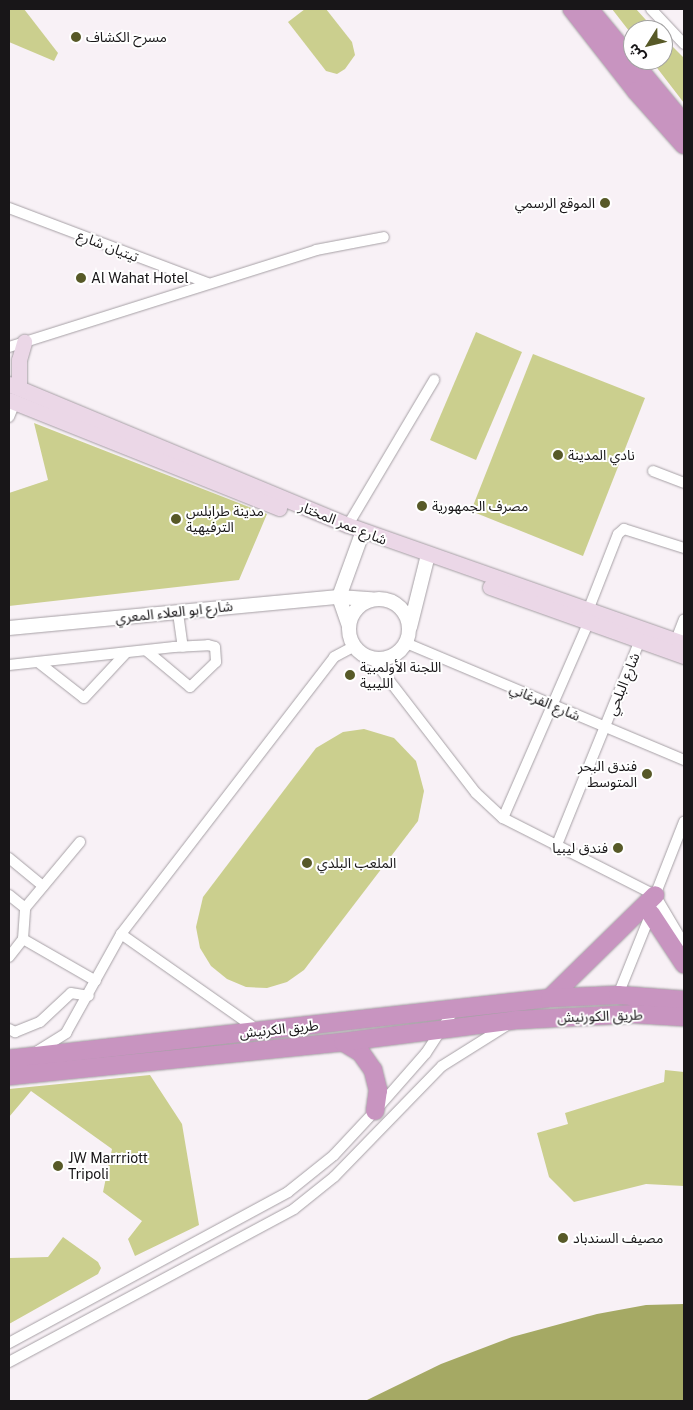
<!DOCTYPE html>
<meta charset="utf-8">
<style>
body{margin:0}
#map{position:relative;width:693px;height:1410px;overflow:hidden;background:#f8f1f6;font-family:"Public Sans","Noto Sans Arabic",sans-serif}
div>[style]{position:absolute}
.green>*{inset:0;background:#cbcf8e}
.water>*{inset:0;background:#a5a964}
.roads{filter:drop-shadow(0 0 1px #a6a0a5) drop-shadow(0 0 1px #a6a0a5)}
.minor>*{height:10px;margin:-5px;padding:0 5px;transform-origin:5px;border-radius:5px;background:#fff}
.tertiary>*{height:14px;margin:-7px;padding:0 7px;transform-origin:7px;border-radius:7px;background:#fff}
.tertiary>.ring{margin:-7px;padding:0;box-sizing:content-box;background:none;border:14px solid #fff;border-radius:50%}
.secondary>*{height:15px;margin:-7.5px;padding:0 7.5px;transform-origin:7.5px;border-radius:7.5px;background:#ebd7e7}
.trunk>*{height:18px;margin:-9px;padding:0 9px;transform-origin:9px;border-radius:9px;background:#c894c0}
.dots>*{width:14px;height:14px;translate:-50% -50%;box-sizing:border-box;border:2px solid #fff;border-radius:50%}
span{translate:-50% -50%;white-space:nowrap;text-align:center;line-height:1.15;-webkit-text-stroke:4px #fff;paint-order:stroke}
.poi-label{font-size:14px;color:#181618}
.left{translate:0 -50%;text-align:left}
.right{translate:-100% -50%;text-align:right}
.street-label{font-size:14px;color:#181618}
.frame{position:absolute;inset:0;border:10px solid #181618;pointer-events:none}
.north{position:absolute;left:623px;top:20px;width:50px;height:50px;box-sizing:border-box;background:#fff;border:1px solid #a3a2a3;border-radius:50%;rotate:234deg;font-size:14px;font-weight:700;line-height:20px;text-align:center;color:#181618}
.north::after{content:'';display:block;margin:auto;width:18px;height:22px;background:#575927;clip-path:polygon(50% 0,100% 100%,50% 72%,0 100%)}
</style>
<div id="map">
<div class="green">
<div style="clip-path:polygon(9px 9px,24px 9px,58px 53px,54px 61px,9px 42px)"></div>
<div style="clip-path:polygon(305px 9px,326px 9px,352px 42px,355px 55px,345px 69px,337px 74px,326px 71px,288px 22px)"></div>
<div style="clip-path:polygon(612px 9px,636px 9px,655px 30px,633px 30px,633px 36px)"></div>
<div style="clip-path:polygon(663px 37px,684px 58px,684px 103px,651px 60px,663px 60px)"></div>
<div style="clip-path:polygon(476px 332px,522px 352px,476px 460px,430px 440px)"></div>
<div style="clip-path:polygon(533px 354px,645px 398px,583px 556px,471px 511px)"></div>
<div style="clip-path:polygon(34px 423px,267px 514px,239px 580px,9px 606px,9px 493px,48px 480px)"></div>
<div style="clip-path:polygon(364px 729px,394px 738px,416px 761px,424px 791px,418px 821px,304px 970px,287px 982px,267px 988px,246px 987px,227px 979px,211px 966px,200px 948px,196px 927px,203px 897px,316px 748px,343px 732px)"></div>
<div style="clip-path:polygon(665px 1070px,684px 1072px,684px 1186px,646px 1184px,574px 1202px,549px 1177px,537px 1133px,568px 1124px,565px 1113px,664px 1082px)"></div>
<div style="clip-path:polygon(150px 1075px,182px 1124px,199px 1225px,135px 1256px,128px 1239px,142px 1221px,103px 1192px,112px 1149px,31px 1091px,9px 1117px,9px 1089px)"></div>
<div style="clip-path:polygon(63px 1237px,98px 1262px,101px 1268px,98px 1274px,9px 1324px,9px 1258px,48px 1257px)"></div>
</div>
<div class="water">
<div style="clip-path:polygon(684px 1304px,684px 1401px,365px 1401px,441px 1364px,512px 1337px,597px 1314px,646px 1305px)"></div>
</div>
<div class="roads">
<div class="minor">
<div style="left:651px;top:9px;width:48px;rotate:46.7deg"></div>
<div style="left:9px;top:208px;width:212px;rotate:20.7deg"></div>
<div style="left:9px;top:347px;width:322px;rotate:-17.5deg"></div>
<div style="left:316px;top:250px;width:69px;rotate:-10.8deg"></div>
<div style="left:9px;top:417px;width:16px;rotate:-68deg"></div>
<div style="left:653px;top:471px;width:33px;rotate:21deg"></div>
<div style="left:348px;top:525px;width:169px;rotate:-59.3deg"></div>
<div style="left:589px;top:608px;width:79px;rotate:-68.6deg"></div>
<div style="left:618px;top:534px;width:8px;rotate:-40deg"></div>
<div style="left:624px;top:529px;width:63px;rotate:17.6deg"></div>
<div style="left:178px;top:613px;width:34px;rotate:82deg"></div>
<div style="left:676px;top:640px;width:22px;rotate:-69deg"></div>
<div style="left:406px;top:643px;width:302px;rotate:22.8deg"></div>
<div style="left:372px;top:658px;width:170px;rotate:52.4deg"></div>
<div style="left:476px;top:793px;width:37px;rotate:43deg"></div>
<div style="left:503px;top:818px;width:170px;rotate:26.9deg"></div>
<div style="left:655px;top:895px;width:57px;rotate:59.4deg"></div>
<div style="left:38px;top:662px;width:58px;rotate:38deg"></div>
<div style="left:84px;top:698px;width:62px;rotate:-47deg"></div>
<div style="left:9px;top:665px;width:166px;rotate:-6.2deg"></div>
<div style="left:174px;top:647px;width:34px;rotate:-3deg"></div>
<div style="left:208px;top:645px;width:7px;rotate:16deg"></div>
<div style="left:215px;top:647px;width:15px;rotate:86deg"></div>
<div style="left:216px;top:662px;width:36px;rotate:136deg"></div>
<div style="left:190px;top:687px;width:56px;rotate:-140.1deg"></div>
<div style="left:503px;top:818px;width:215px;rotate:-66.4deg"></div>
<div style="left:556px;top:847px;width:223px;rotate:-67.9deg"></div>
<div style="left:9px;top:858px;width:44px;rotate:39.5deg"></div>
<div style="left:9px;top:895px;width:21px;rotate:39deg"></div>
<div style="left:654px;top:898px;width:82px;rotate:-68.5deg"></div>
<div style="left:121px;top:934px;width:169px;rotate:35.1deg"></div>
<div style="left:23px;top:939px;width:84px;rotate:29.9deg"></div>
<div style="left:9px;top:957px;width:23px;rotate:-52deg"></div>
<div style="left:23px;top:939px;width:31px;rotate:-86deg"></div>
<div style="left:25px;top:908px;width:86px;rotate:-50.2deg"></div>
<div style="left:618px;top:995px;width:88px;rotate:-68.1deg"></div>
<div style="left:9px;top:1029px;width:7px;rotate:27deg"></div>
<div style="left:15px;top:1032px;width:27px;rotate:-22deg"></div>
<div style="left:40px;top:1022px;width:42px;rotate:-43.1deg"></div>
<div style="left:71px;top:993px;width:18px;rotate:9deg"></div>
<div style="left:36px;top:1052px;width:36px;rotate:-32deg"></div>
<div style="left:66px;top:1033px;width:113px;rotate:-60.9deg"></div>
<div style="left:121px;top:934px;width:349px;rotate:-52.4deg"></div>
<div style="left:334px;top:657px;width:24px;rotate:-28deg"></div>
<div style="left:9px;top:1343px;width:317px;rotate:-28.4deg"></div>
<div style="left:288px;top:1192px;width:59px;rotate:-38.8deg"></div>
<div style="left:334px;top:1155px;width:60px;rotate:-47deg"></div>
<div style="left:375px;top:1111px;width:77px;rotate:-48.7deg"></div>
<div style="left:426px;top:1053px;width:51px;rotate:-56.9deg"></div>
<div style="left:9px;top:1362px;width:323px;rotate:-28.2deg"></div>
<div style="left:294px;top:1209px;width:51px;rotate:-38.7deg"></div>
<div style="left:334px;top:1177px;width:155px;rotate:-45.8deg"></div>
<div style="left:442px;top:1066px;width:79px;rotate:-32.1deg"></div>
</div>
<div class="tertiary">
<div class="ring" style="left:349px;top:599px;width:46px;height:46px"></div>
<div style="left:349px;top:626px;width:31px;rotate:-109deg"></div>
<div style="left:339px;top:597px;width:70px;rotate:-70deg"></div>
<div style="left:410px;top:627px;width:74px;rotate:-76deg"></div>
<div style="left:9px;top:628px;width:331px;rotate:-5.4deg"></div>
<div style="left:339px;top:597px;width:32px;rotate:4deg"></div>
</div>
<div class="secondary">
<div style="left:9px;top:384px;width:367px;rotate:22.6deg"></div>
<div style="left:348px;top:525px;width:356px;rotate:19.4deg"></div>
<div style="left:19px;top:388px;width:28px;rotate:-90deg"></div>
<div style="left:19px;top:360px;width:19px;rotate:-74deg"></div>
<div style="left:9px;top:400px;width:291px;rotate:21.8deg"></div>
<div style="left:490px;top:587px;width:206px;rotate:19.6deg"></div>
</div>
<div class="trunk">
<div style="left:572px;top:9px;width:104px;rotate:52deg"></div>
<div style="left:636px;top:91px;width:72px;rotate:48.4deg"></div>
<div style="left:589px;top:9px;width:149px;rotate:50.4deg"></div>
<div style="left:651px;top:914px;width:60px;rotate:56.6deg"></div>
<div style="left:550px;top:998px;width:147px;rotate:-44.4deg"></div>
<div style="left:343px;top:1042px;width:21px;rotate:31deg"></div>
<div style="left:361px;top:1053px;width:21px;rotate:55deg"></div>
<div style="left:373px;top:1070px;width:21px;rotate:76deg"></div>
<div style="left:378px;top:1090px;width:21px;rotate:98deg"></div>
<div style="left:9px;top:1059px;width:544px;rotate:-6.43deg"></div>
<div style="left:550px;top:998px;width:68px;rotate:-2.5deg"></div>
<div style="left:618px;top:995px;width:66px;rotate:4.3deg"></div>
<div style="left:9px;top:1076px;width:336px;rotate:-5.8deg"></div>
<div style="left:343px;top:1042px;width:174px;rotate:-7.2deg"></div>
<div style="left:516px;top:1020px;width:118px;rotate:-2.9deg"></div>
<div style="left:634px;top:1014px;width:50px;rotate:3.4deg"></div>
</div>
</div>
<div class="dots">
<div style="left:76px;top:37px;background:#575927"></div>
<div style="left:605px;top:203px;background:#575927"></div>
<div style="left:81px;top:278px;background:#575927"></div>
<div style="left:558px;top:455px;background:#575927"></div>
<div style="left:422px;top:506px;background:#575927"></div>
<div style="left:176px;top:519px;background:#575927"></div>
<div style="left:350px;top:675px;background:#575927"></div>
<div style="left:647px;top:774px;background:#575927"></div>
<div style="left:618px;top:848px;background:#575927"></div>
<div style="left:307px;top:863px;background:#575927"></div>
<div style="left:58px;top:1166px;background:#575927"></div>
<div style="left:563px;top:1238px;background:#575927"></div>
</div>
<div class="poi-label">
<span class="left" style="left:86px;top:37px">مسرح الكشاف</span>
<span class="right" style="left:595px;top:203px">الموقع الرسمي</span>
<span class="left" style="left:91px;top:278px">Al Wahat Hotel</span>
<span class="left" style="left:568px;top:455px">نادي المدينة</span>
<span class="left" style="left:432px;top:506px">مصرف الجمهورية</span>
<span class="left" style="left:186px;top:519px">مدينة طرابلس<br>الترفيهية</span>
<span class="left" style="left:360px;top:675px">اللجنة الأولمبية<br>الليبية</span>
<span class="right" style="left:637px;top:774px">فندق البحر<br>المتوسط</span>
<span class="right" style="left:608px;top:848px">فندق ليبيا</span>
<span class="left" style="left:317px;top:863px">الملعب البلدي</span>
<span class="left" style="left:68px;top:1166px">JW Marrriott<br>Tripoli</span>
<span class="left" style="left:573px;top:1238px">مصيف السندباد</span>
</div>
<div class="street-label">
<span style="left:108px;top:246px;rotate:21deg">تيتيان شارع</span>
<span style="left:343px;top:523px;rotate:22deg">شارع عمر المختار</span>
<span style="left:174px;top:612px;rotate:-6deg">شارع ابو العلاء المعري</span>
<span style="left:623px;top:684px;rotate:-68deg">شارع البلحي</span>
<span style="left:545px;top:702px;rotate:23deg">شارع الفرغاني</span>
<span style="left:600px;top:1016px;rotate:-2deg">طريق الكورنيش</span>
<span style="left:279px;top:1029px;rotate:-6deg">طريق الكرنيش</span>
</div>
<div class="frame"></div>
<div class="north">ش</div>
</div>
